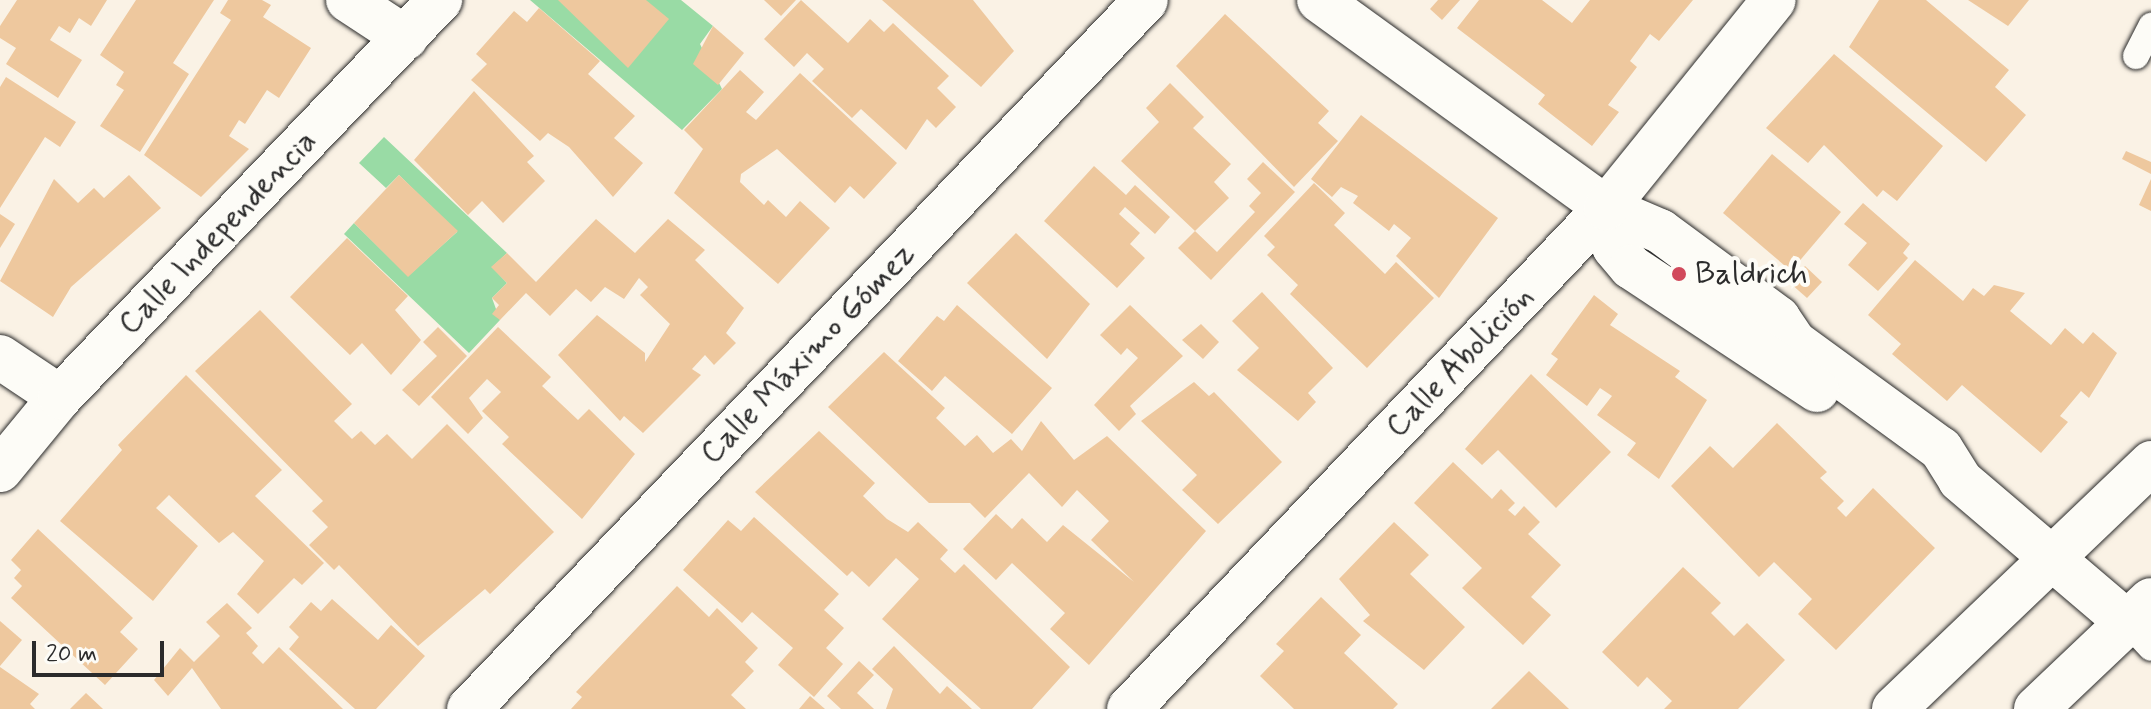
<!DOCTYPE html>
<meta charset="utf-8">
<style>
body{margin:0}
#map{position:relative;width:2151px;height:709px;overflow:hidden;background:#faf2e5;font-family:Mynerve,sans-serif}
div>[style]{position:absolute}
.green>*{inset:0;background:#99dba5}
.building>*{inset:0;background:#eec89e}
.roads{filter:drop-shadow(0 0 2px #2b2b2b) drop-shadow(0 0 2px #2b2b2b)}
.lane>*{height:26px;margin:-13px;padding:0 13px;transform-origin:13px;border-radius:13px;background:#fdfcf7}
.street>*{height:44px;margin:-22px;padding:0 22px;transform-origin:22px;border-radius:22px;background:#fdfcf7}
.primary>*{height:44px;margin:-22px;padding:0 22px;transform-origin:22px;border-radius:22px;background:#fdfcf7}
.dots>*{width:22px;height:22px;translate:-50% -50%;box-sizing:border-box;border:4px solid #fdfcf7;border-radius:50%}
span{translate:-50% -50%;white-space:nowrap;text-align:center;line-height:1.15;-webkit-text-stroke:8px #fdfcf7;paint-order:stroke}
.street-label{font-size:32px;color:#2b2b2b}
.poi-label{font-size:32px;color:#2b2b2b}
.left{translate:0 -50%;text-align:left}
.scale{position:absolute;left:32px;top:641px;width:132px;height:36px;box-sizing:border-box;border:4px solid #2b2b2b;border-top:0;padding-left:10px;font-size:24px;line-height:28px;white-space:nowrap;color:#2b2b2b;-webkit-text-stroke:6px #fdfcf7;paint-order:stroke}
</style>
<div id="map">
<div class="green">
<div style="clip-path:polygon(530px 0,681px 0,713px 26px,700px 44px,722px 89px,682px 130px)"></div>
<div style="clip-path:polygon(384px 137px,507px 253px,492px 267px,507px 283px,492px 298px,500px 320px,469px 353px,344px 234px,354px 223px,408px 276px,457px 232px,399px 175px,386px 188px,359px 163px)"></div>
</div>
<div class="building">
<div style="clip-path:polygon(17px 0,107px 0,91px 26px,79px 18px,70px 33px,59px 26px,50px 40px,82px 60px,58px 98px,6px 64px,16px 48px,0 38px,0 26px)"></div>
<div style="clip-path:polygon(136px 0,214px 0,173px 63px,189px 74px,140px 152px,100px 126px,124px 90px,116px 85px,124px 72px,100px 55px)"></div>
<div style="clip-path:polygon(228px 0,262px 0,271px 5px,263px 17px,311px 48px,279px 98px,267px 90px,245px 124px,239px 120px,229px 136px,249px 149px,201px 197px,144px 155px,231px 20px,220px 13px)"></div>
<div style="clip-path:polygon(558px 0,646px 0,669px 19px,628px 68px)"></div>
<div style="clip-path:polygon(764px 0,796px 0,781px 16px)"></div>
<div style="clip-path:polygon(801px 0,848px 43px,870px 19px,884px 32px,893px 23px,949px 76px,937px 88px,956px 107px,936px 128px,927px 119px,906px 150px,861px 109px,852px 118px,812px 81px,824px 69px,807px 53px,794px 67px,764px 39px)"></div>
<div style="clip-path:polygon(882px 0,973px 0,1014px 51px,981px 87px)"></div>
<div style="clip-path:polygon(1438px 0,1460px 0,1442px 20px,1430px 9px)"></div>
<div style="clip-path:polygon(1479px 0,1542px 0,1572px 23px,1590px 0,1693px 0,1659px 41px,1650px 34px,1630px 61px,1637px 67px,1608px 105px,1619px 112px,1592px 146px,1538px 104px,1545px 95px,1457px 28px)"></div>
<div style="clip-path:polygon(1879px 0,1926px 0,2009px 70px,1995px 87px,2026px 115px,1986px 162px,1849px 47px)"></div>
<div style="clip-path:polygon(1968px 0,2029px 0,2008px 26px)"></div>
<div style="clip-path:polygon(539px 8px,600px 61px,588px 74px,635px 116px,614px 138px,643px 163px,613px 197px,569px 147px,548px 133px,540px 141px,471px 80px,487px 64px,476px 54px,514px 11px,527px 22px)"></div>
<div style="clip-path:polygon(1225px 14px,1329px 111px,1318px 123px,1338px 141px,1294px 187px,1176px 66px)"></div>
<div style="clip-path:polygon(713px 26px,744px 53px,718px 85px,693px 64px)"></div>
<div style="clip-path:polygon(1834px 54px,1943px 146px,1897px 201px,1883px 190px,1877px 197px,1824px 145px,1808px 163px,1766px 128px)"></div>
<div style="clip-path:polygon(740px 70px,764px 92px,746px 112px,756px 120px,800px 73px,897px 163px,864px 199px,850px 186px,835px 203px,777px 149px,741px 174px,740px 182px,764px 205px,768px 200px,786px 217px,800px 201px,830px 228px,778px 284px,674px 193px,703px 149px,684px 130px)"></div>
<div style="clip-path:polygon(6px 77px,76px 122px,60px 147px,45px 137px,0 208px,0 87px)"></div>
<div style="clip-path:polygon(1170px 83px,1204px 117px,1193px 128px,1231px 164px,1214px 182px,1229px 198px,1195px 231px,1121px 161px,1159px 122px,1146px 108px)"></div>
<div style="clip-path:polygon(474px 91px,534px 156px,527px 162px,545px 181px,503px 223px,482px 201px,468px 215px,414px 160px)"></div>
<div style="clip-path:polygon(1361px 115px,1498px 218px,1439px 298px,1396px 256px,1411px 238px,1394px 224px,1389px 231px,1353px 203px,1358px 196px,1341px 187px,1332px 197px,1311px 179px)"></div>
<div style="clip-path:polygon(2126px 151px,2151px 162px,2151px 174px,2122px 159px)"></div>
<div style="clip-path:polygon(1772px 154px,1841px 212px,1791px 271px,1723px 213px)"></div>
<div style="clip-path:polygon(1263px 162px,1295px 192px,1211px 280px,1178px 248px,1195px 231px,1217px 252px,1255px 212px,1249px 206px,1261px 193px,1247px 179px)"></div>
<div style="clip-path:polygon(1094px 166px,1126px 195px,1135px 185px,1170px 217px,1155px 234px,1125px 207px,1119px 214px,1140px 233px,1130px 244px,1145px 258px,1117px 288px,1044px 221px)"></div>
<div style="clip-path:polygon(129px 175px,161px 208px,71px 287px,53px 317px,0 281px,54px 179px,78px 203px,94px 188px,104px 198px)"></div>
<div style="clip-path:polygon(399px 175px,458px 231px,408px 277px,354px 223px)"></div>
<div style="clip-path:polygon(2151px 179px,2151px 211px,2139px 205px)"></div>
<div style="clip-path:polygon(1314px 183px,1345px 213px,1334px 225px,1385px 274px,1396px 262px,1434px 298px,1367px 368px,1290px 294px,1298px 285px,1267px 255px,1275px 247px,1264px 236px)"></div>
<div style="clip-path:polygon(1863px 203px,1910px 244px,1903px 253px,1908px 258px,1878px 291px,1848px 265px,1867px 243px,1844px 224px)"></div>
<div style="clip-path:polygon(0 214px,15px 224px,0 248px)"></div>
<div style="clip-path:polygon(596px 219px,635px 253px,668px 219px,705px 250px,695px 260px,744px 308px,726px 333px,736px 343px,714px 365px,705px 355px,692px 369px,701px 375px,643px 433px,624px 416px,620px 421px,558px 355px,597px 315px,645px 353px,645px 362px,670px 324px,640px 295px,648px 287px,639px 278px,624px 299px,605px 287px,591px 302px,576px 289px,550px 316px,526px 293px,500px 320px,492px 314px,499px 305px,492px 298px,507px 283px,491px 267px,507px 253px,536px 282px)"></div>
<div style="clip-path:polygon(1016px 233px,1090px 304px,1047px 359px,967px 283px)"></div>
<div style="clip-path:polygon(347px 238px,408px 296px,395px 310px,421px 340px,391px 375px,362px 343px,350px 355px,290px 297px)"></div>
<div style="clip-path:polygon(1915px 260px,1963px 301px,1973px 288px,1984px 296px,1994px 285px,2025px 293px,2010px 311px,2051px 345px,2065px 328px,2083px 344px,2093px 332px,2117px 353px,2089px 398px,2081px 391px,2060px 416px,2068px 422px,2041px 453px,1962px 385px,1947px 401px,1892px 354px,1901px 344px,1868px 315px)"></div>
<div style="clip-path:polygon(1805px 266px,1822px 282px,1807px 298px,1790px 283px)"></div>
<div style="clip-path:polygon(1262px 292px,1333px 368px,1308px 393px,1316px 402px,1298px 421px,1237px 370px,1259px 348px,1232px 321px)"></div>
<div style="clip-path:polygon(1594px 295px,1618px 314px,1610px 325px,1680px 371px,1675px 377px,1707px 400px,1659px 479px,1627px 455px,1636px 443px,1597px 415px,1612px 396px,1600px 388px,1587px 406px,1546px 375px,1558px 359px,1551px 354px)"></div>
<div style="clip-path:polygon(957px 305px,1052px 388px,1012px 434px,945px 376px,932px 391px,898px 361px,937px 316px,944px 321px)"></div>
<div style="clip-path:polygon(1130px 305px,1183px 356px,1130px 406px,1136px 414px,1119px 431px,1094px 405px,1138px 358px,1127px 348px,1121px 355px,1100px 335px)"></div>
<div style="clip-path:polygon(260px 310px,352px 404px,334px 421px,352px 439px,361px 431px,375px 445px,387px 434px,412px 459px,447px 424px,554px 532px,490px 594px,485px 589px,418px 646px,339px 565px,334px 570px,309px 545px,328px 527px,312px 511px,323px 501px,195px 371px)"></div>
<div style="clip-path:polygon(1201px 324px,1219px 342px,1203px 359px,1182px 340px)"></div>
<div style="clip-path:polygon(438px 327px,467px 356px,419px 406px,402px 390px,437px 356px,423px 342px)"></div>
<div style="clip-path:polygon(498px 327px,551px 377px,542px 386px,578px 420px,589px 409px,635px 454px,582px 519px,502px 444px,509px 437px,482px 411px,501px 392px,487px 379px,469px 398px,483px 418px,468px 434px,431px 397px)"></div>
<div style="clip-path:polygon(884px 352px,945px 408px,936px 418px,965px 446px,977px 435px,993px 453px,1011px 439px,1022px 451px,1041px 421px,1074px 460px,1107px 436px,1206px 531px,1089px 665px,1050px 629px,1065px 613px,1012px 563px,996px 580px,963px 549px,996px 514px,1012px 529px,1022px 518px,1047px 542px,1063px 525px,1134px 582px,1091px 540px,1109px 521px,1077px 490px,1062px 507px,1029px 473px,985px 518px,970px 503px,929px 503px,828px 407px)"></div>
<div style="clip-path:polygon(1531px 374px,1611px 452px,1556px 508px,1498px 450px,1482px 465px,1465px 449px)"></div>
<div style="clip-path:polygon(186px 375px,282px 470px,255px 496px,324px 563px,302px 585px,294px 578px,258px 614px,237px 594px,264px 561px,233px 532px,219px 543px,169px 495px,156px 508px,198px 546px,153px 601px,60px 521px,122px 450px,118px 445px)"></div>
<div style="clip-path:polygon(1194px 382px,1209px 396px,1214px 392px,1282px 462px,1218px 524px,1182px 490px,1197px 475px,1141px 421px)"></div>
<div style="clip-path:polygon(1777px 423px,1827px 472px,1820px 478px,1844px 501px,1837px 508px,1846px 517px,1873px 488px,1935px 548px,1836px 650px,1798px 614px,1812px 599px,1774px 562px,1759px 577px,1671px 486px,1710px 446px,1733px 468px)"></div>
<div style="clip-path:polygon(819px 431px,875px 483px,863px 496px,887px 519px,908px 532px,918px 522px,948px 550px,940px 559px,955px 573px,964px 564px,1070px 667px,1032px 709px,981px 709px,882px 619px,919px 579px,896px 558px,869px 587px,852px 571px,847px 576px,755px 492px)"></div>
<div style="clip-path:polygon(1453px 462px,1492px 499px,1501px 489px,1515px 503px,1508px 510px,1515px 516px,1524px 506px,1540px 522px,1528px 534px,1561px 565px,1531px 597px,1551px 615px,1523px 645px,1462px 588px,1482px 568px,1414px 503px)"></div>
<div style="clip-path:polygon(754px 517px,839px 594px,824px 610px,844px 628px,826px 648px,843px 664px,814px 697px,778px 665px,793px 648px,752px 612px,742px 623px,683px 570px,728px 520px,741px 531px)"></div>
<div style="clip-path:polygon(1394px 522px,1429px 555px,1410px 574px,1465px 627px,1424px 670px,1363px 621px,1370px 615px,1339px 579px)"></div>
<div style="clip-path:polygon(38px 529px,133px 618px,120px 632px,138px 649px,105px 685px,11px 598px,22px 586px,14px 578px,21px 570px,11px 560px)"></div>
<div style="clip-path:polygon(1683px 567px,1721px 603px,1711px 613px,1734px 636px,1747px 623px,1785px 660px,1738px 709px,1664px 709px,1672px 701px,1647px 677px,1638px 687px,1602px 652px)"></div>
<div style="clip-path:polygon(677px 586px,709px 617px,717px 608px,758px 648px,745px 662px,754px 671px,731px 695px,746px 709px,571px 709px,582px 697px,576px 692px)"></div>
<div style="clip-path:polygon(1321px 597px,1361px 635px,1344px 653px,1398px 704px,1393px 709px,1294px 709px,1260px 676px,1284px 651px,1276px 644px)"></div>
<div style="clip-path:polygon(332px 599px,378px 640px,391px 625px,425px 656px,376px 709px,355px 709px,289px 649px,299px 637px,289px 627px,311px 602px,321px 611px)"></div>
<div style="clip-path:polygon(227px 603px,252px 628px,246px 633px,258px 646px,252px 653px,263px 664px,279px 647px,343px 709px,221px 709px,192px 668px,168px 696px,154px 680px,180px 648px,194px 662px,220px 636px,206px 622px)"></div>
<div style="clip-path:polygon(0 621px,22px 640px,0 666px)"></div>
<div style="clip-path:polygon(894px 646px,940px 694px,947px 686px,972px 709px,886px 709px,893px 689px,872px 669px)"></div>
<div style="clip-path:polygon(859px 661px,874px 675px,857px 693px,874px 709px,841px 709px,827px 696px)"></div>
<div style="clip-path:polygon(0 667px,39px 694px,30px 704px,35px 709px,0 709px)"></div>
<div style="clip-path:polygon(1529px 671px,1569px 709px,1491px 709px)"></div>
<div style="clip-path:polygon(86px 693px,103px 709px,70px 709px)"></div>
<div style="clip-path:polygon(810px 696px,817px 702px,825px 709px,799px 709px)"></div>
</div>
<div class="roads">
<div class="lane">
<div style="left:2136px;top:56px;width:34px;rotate:-63deg"></div>
<div style="left:2127px;top:622px;width:35px;rotate:47deg"></div>
</div>
<div class="street">
<div style="left:348px;top:0;width:69px;rotate:33.2deg"></div>
<div style="left:1319px;top:0;width:354px;rotate:35.9deg"></div>
<div style="left:1606px;top:208px;width:59px;rotate:23.1deg"></div>
<div style="left:1660px;top:231px;width:147px;rotate:36.4deg"></div>
<div style="left:1778px;top:318px;width:29px;rotate:56deg"></div>
<div style="left:1794px;top:342px;width:182px;rotate:36.1deg"></div>
<div style="left:1941px;top:449px;width:36px;rotate:58deg"></div>
<div style="left:1960px;top:480px;width:219px;rotate:40.4deg"></div>
<div style="left:1606px;top:208px;width:40px;rotate:78deg"></div>
<div style="left:1614px;top:247px;width:26px;rotate:50deg"></div>
<div style="left:1631px;top:267px;width:223px;rotate:33.5deg"></div>
<div style="left:0;top:357px;width:72px;rotate:33.7deg"></div>
<div style="left:0;top:470px;width:94px;rotate:-50.6deg"></div>
<div style="left:60px;top:397px;width:550px;rotate:-46.25deg"></div>
<div style="left:469px;top:709px;width:980px;rotate:-46.32deg"></div>
<div style="left:1129px;top:709px;width:692px;rotate:-46.41deg"></div>
<div style="left:1606px;top:208px;width:267px;rotate:-51.1deg"></div>
</div>
<div class="primary">
<div style="left:1894px;top:709px;width:356px;rotate:-43.7deg"></div>
<div style="left:2036px;top:709px;width:158px;rotate:-43.5deg"></div>
</div>
</div>
<div class="dots">
<div style="left:1679px;top:274px;background:#d1495b"></div>
</div>
<div class="street-label">
<span style="left:218px;top:233px;rotate:-46deg">Calle Independencia</span>
<span style="left:808px;top:354px;rotate:-46deg">Calle Máximo Gómez</span>
<span style="left:1460px;top:362px;rotate:-46deg">Calle Abolición</span>
</div>
<div class="poi-label">
<span class="left" style="left:1695px;top:274px">Baldrich</span>
</div>
<div class="scale">20 m</div>
</div>
